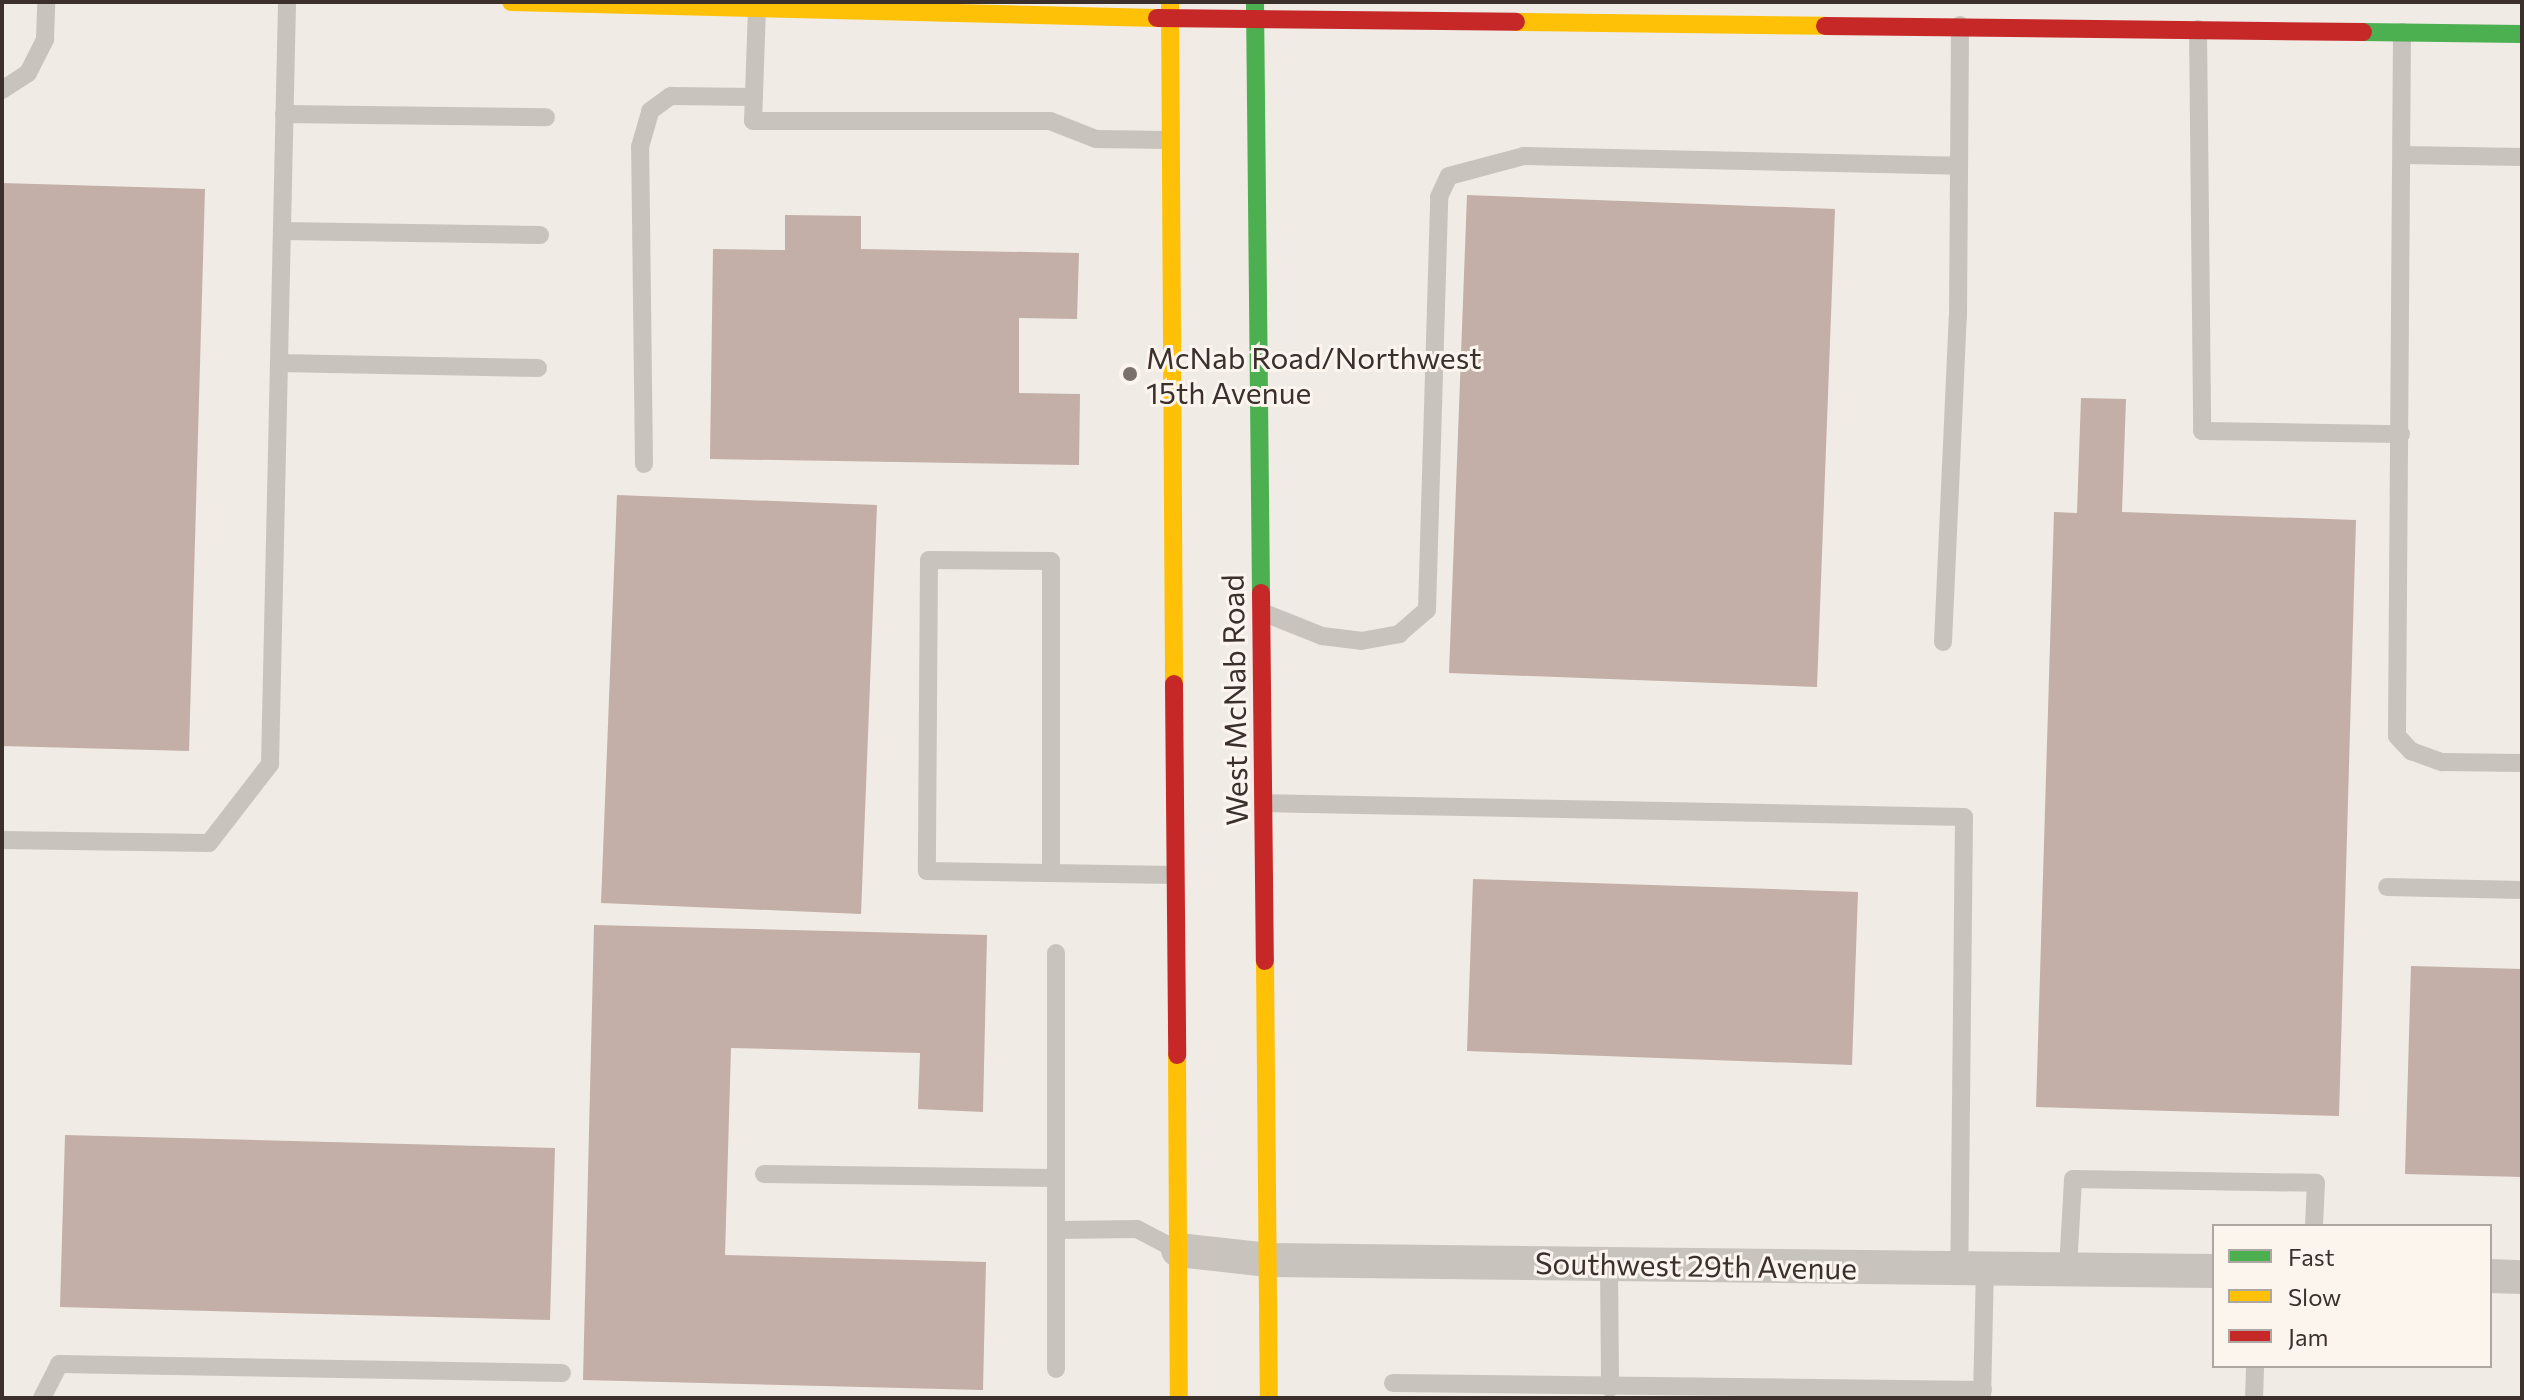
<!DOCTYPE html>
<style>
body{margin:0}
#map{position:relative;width:2524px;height:1400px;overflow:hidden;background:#f0ebe5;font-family:Commissioner,sans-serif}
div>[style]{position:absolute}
.building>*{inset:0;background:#c3afa7}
.lane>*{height:18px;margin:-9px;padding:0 9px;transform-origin:9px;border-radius:9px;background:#c9c3be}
.street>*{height:34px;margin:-17px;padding:0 17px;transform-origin:17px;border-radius:17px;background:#c9c3be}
.fast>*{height:18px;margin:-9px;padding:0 9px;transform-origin:9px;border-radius:9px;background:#4caf50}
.slow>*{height:18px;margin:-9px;padding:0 9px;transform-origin:9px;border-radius:9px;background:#ffc107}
.jam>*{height:18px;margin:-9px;padding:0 9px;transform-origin:9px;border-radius:9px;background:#c62828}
.dots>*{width:22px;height:22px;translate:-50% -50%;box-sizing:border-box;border:4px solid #fbf5ee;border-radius:50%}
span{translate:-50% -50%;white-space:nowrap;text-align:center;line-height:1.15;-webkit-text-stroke:6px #fbf5ee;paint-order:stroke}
.poi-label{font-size:30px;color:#3b302b}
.left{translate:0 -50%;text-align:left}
.street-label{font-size:30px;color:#3b302b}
.frame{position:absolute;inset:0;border:4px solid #3b302b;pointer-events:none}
.legend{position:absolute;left:2212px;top:1224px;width:280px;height:144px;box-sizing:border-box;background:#fbf5ee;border:2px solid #aea6a0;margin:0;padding:10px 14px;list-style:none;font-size:24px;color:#3b302b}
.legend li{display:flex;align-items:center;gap:16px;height:40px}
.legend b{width:40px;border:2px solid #aea6a0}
</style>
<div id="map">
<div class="building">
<div style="clip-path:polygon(2px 183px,205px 189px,189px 751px,2px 746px)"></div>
<div style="clip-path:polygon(1467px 195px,1835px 209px,1817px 687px,1449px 673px)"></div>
<div style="clip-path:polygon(785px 215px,861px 216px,861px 249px,1079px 253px,1077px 319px,1019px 318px,1019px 393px,1080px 394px,1079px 465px,710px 459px,713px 249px,785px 250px)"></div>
<div style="clip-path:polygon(2081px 398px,2126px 399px,2122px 512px,2356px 520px,2339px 1116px,2036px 1107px,2054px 512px,2077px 513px)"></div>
<div style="clip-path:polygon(617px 495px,877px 505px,861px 914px,601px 903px)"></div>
<div style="clip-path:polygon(1473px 879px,1858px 892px,1852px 1065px,1467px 1051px)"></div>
<div style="clip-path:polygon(594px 925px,987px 935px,983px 1112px,918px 1109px,920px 1053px,731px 1048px,725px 1255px,986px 1262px,983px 1390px,583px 1380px)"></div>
<div style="clip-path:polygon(2411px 966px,2522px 969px,2522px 1177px,2405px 1174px)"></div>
<div style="clip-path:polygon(65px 1135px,555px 1148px,550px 1320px,60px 1307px)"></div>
</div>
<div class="lane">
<div style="left:757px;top:8px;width:113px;rotate:92deg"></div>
<div style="left:753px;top:121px;width:297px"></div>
<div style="left:1050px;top:121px;width:49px;rotate:21.4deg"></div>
<div style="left:1096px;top:139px;width:74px;rotate:0.8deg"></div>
<div style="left:2198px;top:29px;width:402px;rotate:89.4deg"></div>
<div style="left:2202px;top:431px;width:199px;rotate:0.9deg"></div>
<div style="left:2402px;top:32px;width:704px;rotate:90.41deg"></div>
<div style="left:2397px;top:736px;width:21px;rotate:47deg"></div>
<div style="left:2411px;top:751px;width:33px;rotate:20deg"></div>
<div style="left:2442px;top:762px;width:80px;rotate:0.7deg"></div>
<div style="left:2px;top:90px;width:31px;rotate:-33deg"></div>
<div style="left:28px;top:73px;width:38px;rotate:-63deg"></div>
<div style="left:45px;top:39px;width:37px;rotate:-88deg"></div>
<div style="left:284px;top:114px;width:262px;rotate:0.7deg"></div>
<div style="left:2403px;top:155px;width:119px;rotate:1deg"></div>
<div style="left:282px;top:231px;width:258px;rotate:0.9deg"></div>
<div style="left:279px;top:363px;width:259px;rotate:1.1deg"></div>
<div style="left:644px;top:464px;width:317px;rotate:-90.7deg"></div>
<div style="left:640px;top:147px;width:37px;rotate:-74deg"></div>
<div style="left:650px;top:111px;width:26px;rotate:-36deg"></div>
<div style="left:671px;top:96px;width:83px;rotate:0.7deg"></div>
<div style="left:1262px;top:612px;width:65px;rotate:21.8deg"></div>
<div style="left:1322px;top:636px;width:39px;rotate:7deg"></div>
<div style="left:1361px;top:641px;width:39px;rotate:-10deg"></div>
<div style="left:1399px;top:634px;width:37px;rotate:-41deg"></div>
<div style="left:1427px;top:610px;width:413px;rotate:-88.3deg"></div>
<div style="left:1439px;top:197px;width:23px;rotate:-65deg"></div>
<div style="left:1449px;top:176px;width:78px;rotate:-14.9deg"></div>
<div style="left:1524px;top:156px;width:435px;rotate:1.3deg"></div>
<div style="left:1943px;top:642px;width:325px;rotate:-87.4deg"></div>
<div style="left:1958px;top:317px;width:292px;rotate:-89.6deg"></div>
<div style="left:1263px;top:803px;width:701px;rotate:1.14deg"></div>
<div style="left:1964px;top:817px;width:451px;rotate:90.6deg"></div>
<div style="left:2px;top:840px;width:207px;rotate:0.8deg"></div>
<div style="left:209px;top:843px;width:100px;rotate:-52.3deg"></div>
<div style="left:270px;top:764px;width:762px;rotate:-88.72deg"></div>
<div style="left:1051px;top:873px;width:312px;rotate:-90deg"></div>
<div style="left:1051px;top:561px;width:122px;rotate:-179.5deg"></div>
<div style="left:929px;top:560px;width:311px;rotate:90.4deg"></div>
<div style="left:927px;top:871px;width:248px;rotate:0.9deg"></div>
<div style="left:2387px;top:887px;width:135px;rotate:1.3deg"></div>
<div style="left:1056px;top:953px;width:277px;rotate:90deg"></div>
<div style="left:1056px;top:1230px;width:81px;rotate:-0.7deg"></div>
<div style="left:1137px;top:1229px;width:43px;rotate:27.8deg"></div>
<div style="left:764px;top:1174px;width:292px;rotate:0.8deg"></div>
<div style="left:1609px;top:1264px;width:124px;rotate:89.5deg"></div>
<div style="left:2068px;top:1269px;width:90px;rotate:-86.8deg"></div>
<div style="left:2073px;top:1179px;width:243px;rotate:0.9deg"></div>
<div style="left:2316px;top:1183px;width:43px;rotate:92.7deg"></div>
<div style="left:1056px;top:1369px;width:139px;rotate:-90deg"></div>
<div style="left:1393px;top:1383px;width:590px;rotate:0.68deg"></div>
<div style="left:42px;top:1398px;width:38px;rotate:-63deg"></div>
<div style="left:59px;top:1364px;width:503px;rotate:1.03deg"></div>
<div style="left:1982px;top:1398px;width:130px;rotate:-88.7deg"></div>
<div style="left:2254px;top:1398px;width:32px;rotate:-88deg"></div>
</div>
<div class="street">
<div style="left:1178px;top:1250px;width:91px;rotate:6.3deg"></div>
<div style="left:1268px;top:1260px;width:946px;rotate:0.67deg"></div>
<div style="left:2490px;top:1276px;width:32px;rotate:2deg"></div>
</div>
<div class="fast">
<div style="left:1255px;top:2px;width:591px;rotate:89.42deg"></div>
<div style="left:2363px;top:32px;width:159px;rotate:0.7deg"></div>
</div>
<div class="slow">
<div style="left:511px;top:2px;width:646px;rotate:1.42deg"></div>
<div style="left:1170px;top:2px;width:682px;rotate:89.66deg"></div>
<div style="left:1516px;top:22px;width:309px;rotate:0.7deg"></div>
<div style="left:1265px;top:961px;width:437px;rotate:89.5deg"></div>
<div style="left:1177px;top:1055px;width:343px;rotate:89.7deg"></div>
</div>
<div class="jam">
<div style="left:1157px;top:18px;width:359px;rotate:0.6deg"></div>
<div style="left:1825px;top:26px;width:538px;rotate:0.64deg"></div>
<div style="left:1261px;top:593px;width:368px;rotate:89.4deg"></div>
<div style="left:1174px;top:684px;width:371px;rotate:89.5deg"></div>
</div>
<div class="dots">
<div style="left:1130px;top:374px;background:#7a716c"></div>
</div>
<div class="poi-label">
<span class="left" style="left:1146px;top:374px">McNab Road/Northwest<br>15th Avenue</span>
</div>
<div class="street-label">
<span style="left:1234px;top:700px;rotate:-91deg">West McNab Road</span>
<span style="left:1696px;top:1265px;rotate:1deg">Southwest 29th Avenue</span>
</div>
<div class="frame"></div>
<ul class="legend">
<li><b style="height:10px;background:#4caf50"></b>Fast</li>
<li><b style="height:10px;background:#ffc107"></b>Slow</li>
<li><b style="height:10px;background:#c62828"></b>Jam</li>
</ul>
</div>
